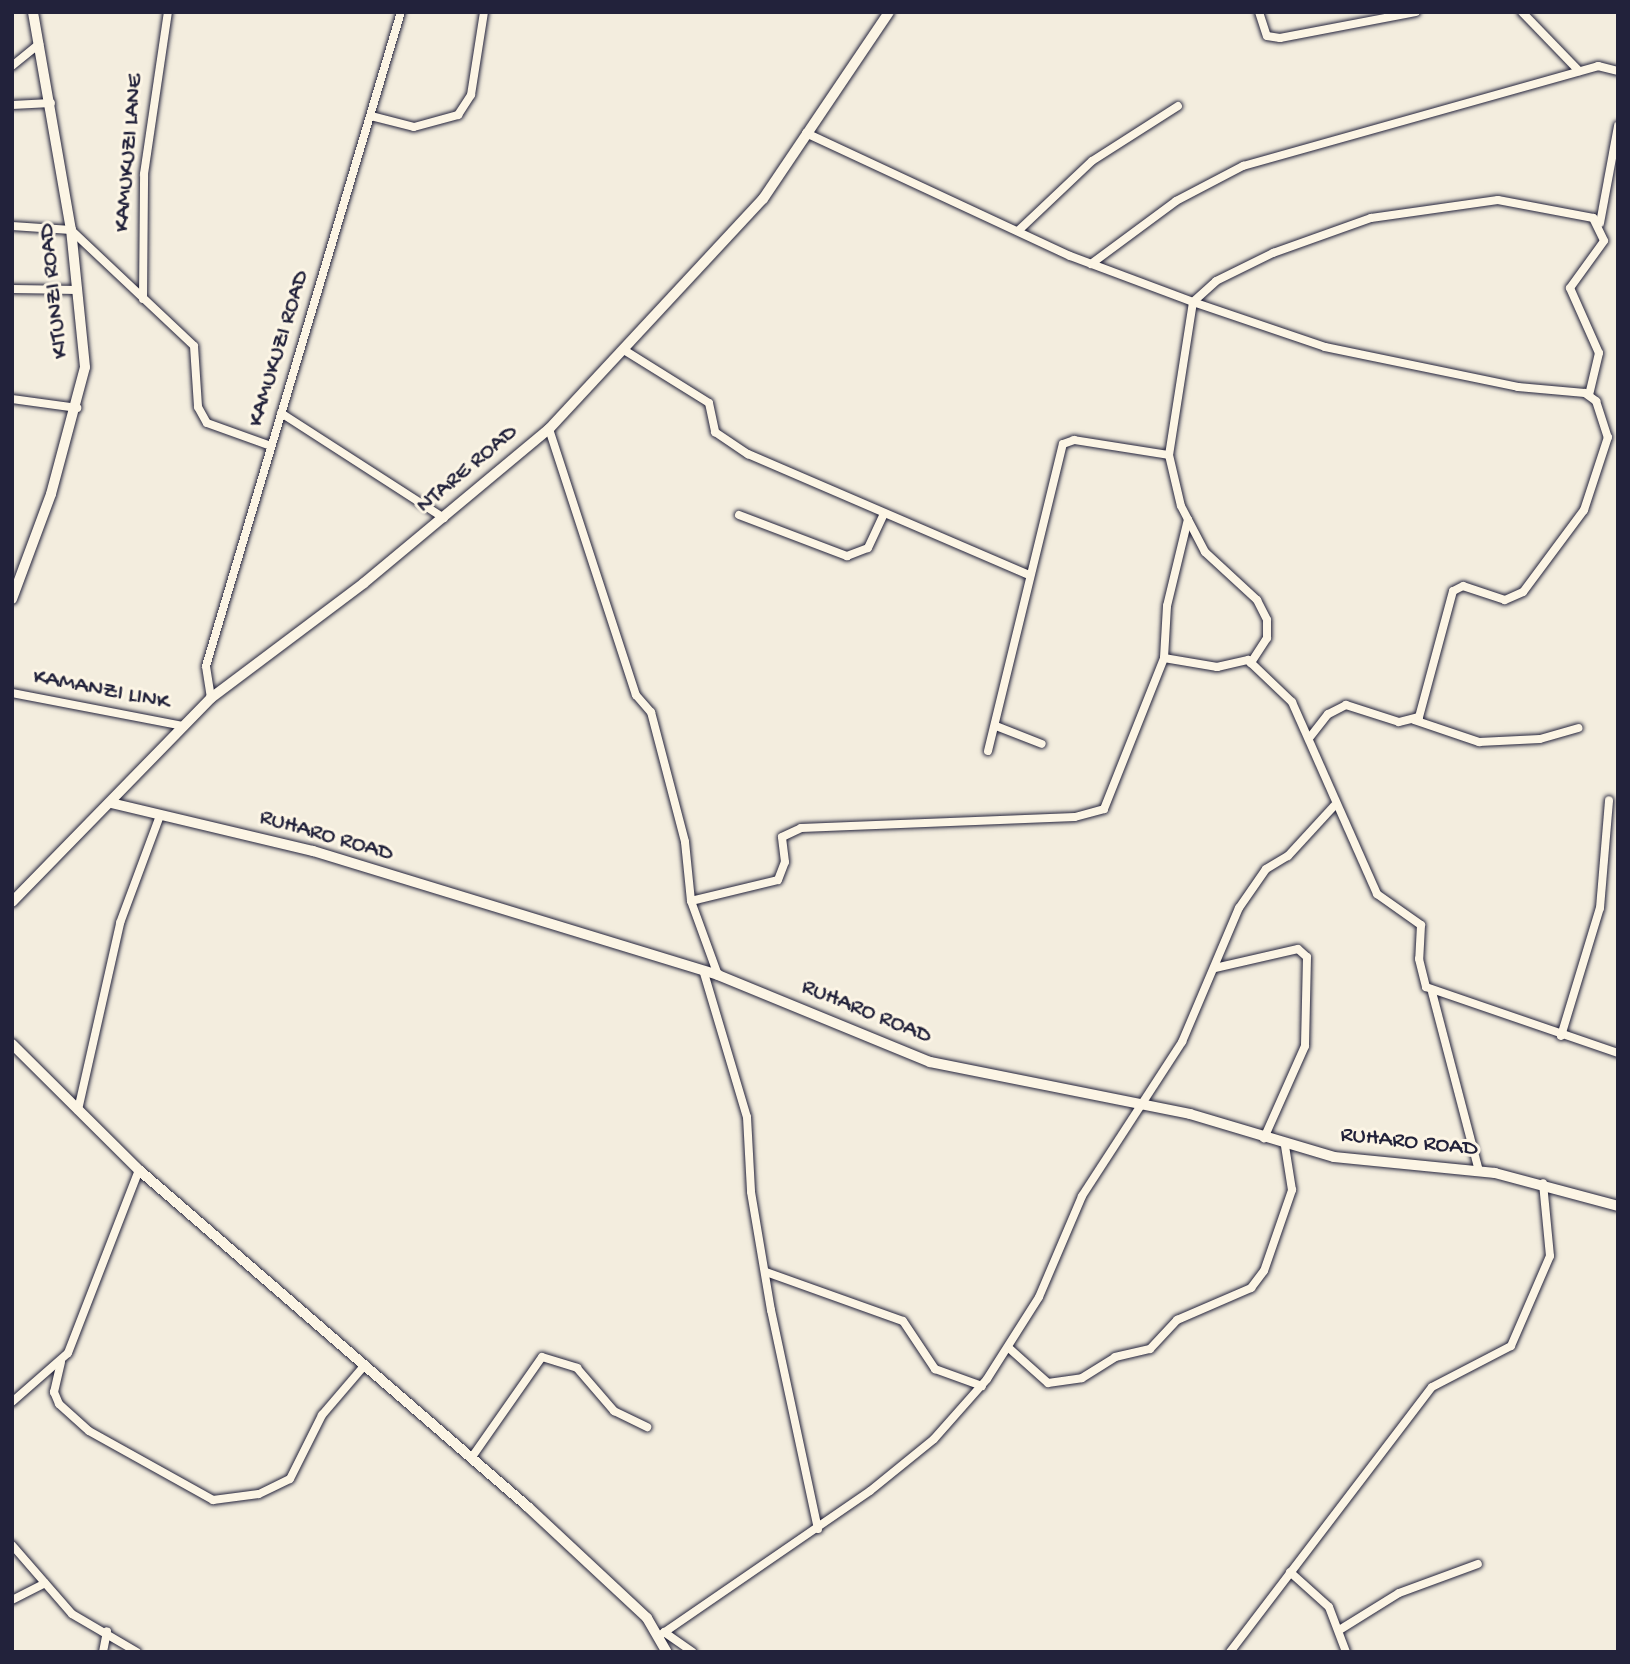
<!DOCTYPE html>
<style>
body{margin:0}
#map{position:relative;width:1630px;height:1664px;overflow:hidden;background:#f3edde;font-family:"Gochi Hand",sans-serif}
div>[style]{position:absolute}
.roads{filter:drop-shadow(0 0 2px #22223b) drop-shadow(0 0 2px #22223b)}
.street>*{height:8px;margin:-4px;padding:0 4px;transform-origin:4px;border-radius:4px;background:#fcf5e5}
.secondary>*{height:10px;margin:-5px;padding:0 5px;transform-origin:5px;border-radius:5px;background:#fcf5e5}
span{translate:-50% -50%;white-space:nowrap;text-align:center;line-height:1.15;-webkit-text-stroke:6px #fcf5e5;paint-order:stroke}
.street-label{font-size:23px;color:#22223b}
.frame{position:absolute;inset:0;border:14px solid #22223b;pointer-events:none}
</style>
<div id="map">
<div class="roads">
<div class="street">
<div style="left:1259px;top:12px;width:25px;rotate:72deg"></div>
<div style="left:1267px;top:36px;width:13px;rotate:9deg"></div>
<div style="left:1280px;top:38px;width:138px;rotate:-10.8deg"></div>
<div style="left:1522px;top:12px;width:82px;rotate:46deg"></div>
<div style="left:12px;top:66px;width:35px;rotate:-39deg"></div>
<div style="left:12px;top:105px;width:39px;rotate:-3deg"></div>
<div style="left:371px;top:116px;width:44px;rotate:14.3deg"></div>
<div style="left:414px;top:127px;width:46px;rotate:-15.3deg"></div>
<div style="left:458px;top:115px;width:24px;rotate:-57deg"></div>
<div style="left:471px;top:95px;width:84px;rotate:-81.1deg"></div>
<div style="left:806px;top:133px;width:291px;rotate:25deg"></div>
<div style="left:1070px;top:256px;width:131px;rotate:20.5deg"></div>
<div style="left:1193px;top:302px;width:155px;rotate:98.9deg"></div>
<div style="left:1169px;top:455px;width:52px;rotate:76.8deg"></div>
<div style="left:1181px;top:506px;width:52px;rotate:62.4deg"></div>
<div style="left:1205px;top:552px;width:71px;rotate:42.7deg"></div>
<div style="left:1257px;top:600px;width:22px;rotate:63deg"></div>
<div style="left:1267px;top:620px;width:18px;rotate:90deg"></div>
<div style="left:1267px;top:638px;width:30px;rotate:123deg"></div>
<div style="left:1600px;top:223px;width:99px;rotate:-79.5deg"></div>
<div style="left:12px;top:226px;width:59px;rotate:3.9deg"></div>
<div style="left:71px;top:230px;width:169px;rotate:43.3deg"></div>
<div style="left:194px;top:346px;width:61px;rotate:86.2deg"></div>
<div style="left:198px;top:407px;width:18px;rotate:61deg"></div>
<div style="left:207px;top:423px;width:68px;rotate:19.8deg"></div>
<div style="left:1018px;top:231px;width:102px;rotate:-43.4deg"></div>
<div style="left:1092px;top:161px;width:102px;rotate:-32.6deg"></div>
<div style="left:1091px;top:264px;width:106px;rotate:-36.5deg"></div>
<div style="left:1176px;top:201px;width:76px;rotate:-27.6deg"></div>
<div style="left:1243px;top:166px;width:369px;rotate:-15.7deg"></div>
<div style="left:1598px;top:66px;width:21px;rotate:14deg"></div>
<div style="left:12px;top:289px;width:66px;rotate:0.9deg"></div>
<div style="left:143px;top:299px;width:125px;rotate:-89.5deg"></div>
<div style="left:144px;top:174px;width:164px;rotate:-81.6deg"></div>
<div style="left:1193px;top:302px;width:139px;rotate:18.8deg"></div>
<div style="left:1325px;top:347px;width:197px;rotate:11.7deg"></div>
<div style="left:1518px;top:387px;width:67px;rotate:5.1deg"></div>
<div style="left:1585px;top:393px;width:14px;rotate:36deg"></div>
<div style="left:1596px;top:401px;width:38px;rotate:72deg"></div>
<div style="left:1608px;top:437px;width:77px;rotate:108.2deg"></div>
<div style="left:1584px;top:510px;width:102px;rotate:126.6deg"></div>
<div style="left:1523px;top:592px;width:20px;rotate:156deg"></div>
<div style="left:1505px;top:600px;width:44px;rotate:-161.6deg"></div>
<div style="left:1463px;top:586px;width:11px;rotate:153deg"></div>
<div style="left:1453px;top:591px;width:131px;rotate:105.1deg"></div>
<div style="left:1419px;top:717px;width:21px;rotate:166deg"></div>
<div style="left:1399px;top:722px;width:56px;rotate:-162.2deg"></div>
<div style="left:1346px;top:705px;width:20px;rotate:153deg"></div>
<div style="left:1328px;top:714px;width:29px;rotate:128deg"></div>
<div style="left:1193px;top:302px;width:31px;rotate:-42deg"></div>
<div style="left:1216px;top:281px;width:64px;rotate:-26.2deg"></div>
<div style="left:1273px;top:253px;width:104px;rotate:-19.7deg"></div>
<div style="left:1371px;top:218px;width:128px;rotate:-8.1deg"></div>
<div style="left:1498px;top:200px;width:97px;rotate:10.7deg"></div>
<div style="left:1593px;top:218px;width:25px;rotate:64deg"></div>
<div style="left:1604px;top:241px;width:58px;rotate:125.9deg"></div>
<div style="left:1570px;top:288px;width:71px;rotate:66deg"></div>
<div style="left:1599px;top:353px;width:43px;rotate:103.4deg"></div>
<div style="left:624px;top:350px;width:100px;rotate:31.9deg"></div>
<div style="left:709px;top:403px;width:30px;rotate:78deg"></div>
<div style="left:715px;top:432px;width:40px;rotate:34deg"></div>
<div style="left:748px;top:454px;width:306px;rotate:23.3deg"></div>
<div style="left:12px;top:399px;width:66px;rotate:7.9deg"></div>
<div style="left:281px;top:413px;width:194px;rotate:32.8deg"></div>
<div style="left:549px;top:429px;width:280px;rotate:71.9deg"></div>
<div style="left:636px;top:695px;width:23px;rotate:49deg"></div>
<div style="left:651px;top:712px;width:134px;rotate:75.3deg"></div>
<div style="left:685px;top:842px;width:59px;rotate:84.2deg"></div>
<div style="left:691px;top:901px;width:79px;rotate:70deg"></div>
<div style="left:739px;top:515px;width:116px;rotate:20.8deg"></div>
<div style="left:847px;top:556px;width:22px;rotate:-21deg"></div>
<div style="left:868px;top:548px;width:35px;rotate:-65deg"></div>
<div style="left:1164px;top:658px;width:54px;rotate:9.6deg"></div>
<div style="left:1217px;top:667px;width:32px;rotate:-13deg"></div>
<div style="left:1248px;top:660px;width:61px;rotate:43.7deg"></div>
<div style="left:1292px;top:702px;width:210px;rotate:66.1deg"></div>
<div style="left:1377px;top:894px;width:54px;rotate:35.2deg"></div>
<div style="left:1421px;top:925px;width:34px;rotate:93deg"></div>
<div style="left:1419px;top:959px;width:29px;rotate:76deg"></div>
<div style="left:1426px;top:987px;width:203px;rotate:19deg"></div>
<div style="left:12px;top:693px;width:175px;rotate:10.9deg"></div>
<div style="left:211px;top:698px;width:32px;rotate:-99deg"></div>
<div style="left:206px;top:666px;width:682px;rotate:-73.4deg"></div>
<div style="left:1414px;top:720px;width:69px;rotate:18.7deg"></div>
<div style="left:1479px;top:742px;width:61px;rotate:-2.8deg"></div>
<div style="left:1540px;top:739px;width:40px;rotate:-16deg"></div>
<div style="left:996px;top:726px;width:49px;rotate:21.4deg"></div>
<div style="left:988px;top:751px;width:316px;rotate:-76.3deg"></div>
<div style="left:1063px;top:444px;width:12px;rotate:-20deg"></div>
<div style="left:1074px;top:440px;width:96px;rotate:9deg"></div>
<div style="left:691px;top:901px;width:89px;rotate:-13.6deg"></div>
<div style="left:778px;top:880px;width:19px;rotate:-69deg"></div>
<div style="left:785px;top:862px;width:25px;rotate:-97deg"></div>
<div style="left:782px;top:837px;width:21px;rotate:-25deg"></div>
<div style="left:801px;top:828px;width:274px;rotate:-2.3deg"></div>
<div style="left:1075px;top:817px;width:30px;rotate:-15deg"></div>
<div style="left:1104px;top:809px;width:162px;rotate:-68.3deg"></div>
<div style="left:1164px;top:658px;width:52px;rotate:-86.7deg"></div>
<div style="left:1167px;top:606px;width:89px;rotate:-76.4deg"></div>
<div style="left:1215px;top:968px;width:85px;rotate:-12.9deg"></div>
<div style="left:1298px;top:949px;width:12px;rotate:42deg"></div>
<div style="left:1307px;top:957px;width:89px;rotate:91.3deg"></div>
<div style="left:1305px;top:1046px;width:101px;rotate:114deg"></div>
<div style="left:704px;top:973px;width:150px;rotate:73.4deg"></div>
<div style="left:747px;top:1117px;width:75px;rotate:86.9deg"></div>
<div style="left:751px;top:1192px;width:120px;rotate:80.4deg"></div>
<div style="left:771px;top:1310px;width:224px;rotate:77.9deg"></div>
<div style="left:1432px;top:992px;width:185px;rotate:75.3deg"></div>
<div style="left:1561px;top:1036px;width:134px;rotate:-73.1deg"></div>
<div style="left:1600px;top:908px;width:108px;rotate:-85.2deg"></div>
<div style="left:78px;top:1110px;width:192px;rotate:-77.3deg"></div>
<div style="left:120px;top:923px;width:112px;rotate:-69.6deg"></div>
<div style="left:766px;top:1272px;width:145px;rotate:19.7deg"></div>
<div style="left:903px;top:1321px;width:58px;rotate:56.3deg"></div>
<div style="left:935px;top:1369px;width:50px;rotate:19.9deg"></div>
<div style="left:1010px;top:1349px;width:51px;rotate:41.8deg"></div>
<div style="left:1048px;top:1383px;width:34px;rotate:-8deg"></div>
<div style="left:1082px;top:1378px;width:39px;rotate:-32deg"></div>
<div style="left:1115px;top:1357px;width:36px;rotate:-13deg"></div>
<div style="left:1150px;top:1349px;width:40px;rotate:-47deg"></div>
<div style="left:1177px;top:1320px;width:81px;rotate:-23.4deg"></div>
<div style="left:1251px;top:1288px;width:21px;rotate:-53deg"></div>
<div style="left:1264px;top:1271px;width:86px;rotate:-70.9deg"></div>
<div style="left:1292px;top:1190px;width:45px;rotate:-99deg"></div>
<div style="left:61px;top:1362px;width:31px;rotate:103deg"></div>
<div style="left:54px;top:1392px;width:13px;rotate:67deg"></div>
<div style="left:59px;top:1404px;width:40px;rotate:42deg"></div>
<div style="left:89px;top:1431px;width:142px;rotate:29.1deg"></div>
<div style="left:213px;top:1500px;width:46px;rotate:-7.4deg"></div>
<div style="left:259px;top:1494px;width:34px;rotate:-26deg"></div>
<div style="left:290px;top:1479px;width:72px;rotate:-63.4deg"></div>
<div style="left:322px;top:1415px;width:65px;rotate:-49.4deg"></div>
<div style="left:12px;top:1402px;width:74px;rotate:-41.2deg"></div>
<div style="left:68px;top:1353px;width:196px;rotate:-68.8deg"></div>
<div style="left:472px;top:1457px;width:122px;rotate:-55deg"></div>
<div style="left:542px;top:1357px;width:37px;rotate:17deg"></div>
<div style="left:577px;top:1368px;width:57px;rotate:49.3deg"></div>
<div style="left:614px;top:1411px;width:37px;rotate:26deg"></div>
<div style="left:12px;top:1545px;width:91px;rotate:49deg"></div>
<div style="left:72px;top:1614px;width:75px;rotate:30.3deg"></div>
<div style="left:1290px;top:1572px;width:52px;rotate:41.9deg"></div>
<div style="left:1329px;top:1607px;width:48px;rotate:69.3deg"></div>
<div style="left:12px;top:1600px;width:37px;rotate:-27deg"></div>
<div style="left:1341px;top:1629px;width:68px;rotate:-31.8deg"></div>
<div style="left:1399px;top:1593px;width:84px;rotate:-20.2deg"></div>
<div style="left:664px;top:1632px;width:35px;rotate:35deg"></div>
<div style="left:659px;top:1636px;width:256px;rotate:-34.5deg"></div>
<div style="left:870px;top:1491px;width:82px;rotate:-39.1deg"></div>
<div style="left:934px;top:1439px;width:80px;rotate:-48.5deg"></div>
<div style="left:987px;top:1379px;width:97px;rotate:-57.6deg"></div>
<div style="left:1039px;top:1297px;width:110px;rotate:-66.9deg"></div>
<div style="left:1082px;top:1196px;width:184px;rotate:-57deg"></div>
<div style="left:1182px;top:1042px;width:146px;rotate:-67deg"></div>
<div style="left:1239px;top:908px;width:47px;rotate:-55.3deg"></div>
<div style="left:1266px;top:869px;width:26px;rotate:-31deg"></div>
<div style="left:1288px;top:856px;width:68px;rotate:-47.4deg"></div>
<div style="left:103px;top:1652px;width:21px;rotate:-79deg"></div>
<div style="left:1230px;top:1652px;width:333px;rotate:-52.7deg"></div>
<div style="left:1432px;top:1387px;width:89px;rotate:-27.4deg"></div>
<div style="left:1511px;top:1346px;width:98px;rotate:-66.6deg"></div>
<div style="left:1550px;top:1256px;width:73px;rotate:-95.5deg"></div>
</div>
<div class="secondary">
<div style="left:12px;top:599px;width:112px;rotate:-69.6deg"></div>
<div style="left:51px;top:494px;width:131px;rotate:-75deg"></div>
<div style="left:85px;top:367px;width:138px;rotate:-95.8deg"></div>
<div style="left:71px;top:230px;width:221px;rotate:-99.9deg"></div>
<div style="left:111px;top:803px;width:208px;rotate:13.4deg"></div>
<div style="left:313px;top:851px;width:424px;rotate:17deg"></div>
<div style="left:718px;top:975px;width:229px;rotate:22.3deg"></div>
<div style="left:930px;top:1062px;width:265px;rotate:11.3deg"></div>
<div style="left:1190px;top:1114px;width:150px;rotate:16.6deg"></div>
<div style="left:1334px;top:1157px;width:162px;rotate:5.7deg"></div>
<div style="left:1495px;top:1173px;width:127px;rotate:15deg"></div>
<div style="left:12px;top:902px;width:285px;rotate:-45.7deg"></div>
<div style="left:211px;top:698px;width:191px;rotate:-36.9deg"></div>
<div style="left:364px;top:583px;width:241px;rotate:-39.8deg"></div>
<div style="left:549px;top:429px;width:314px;rotate:-47.1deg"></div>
<div style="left:763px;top:199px;width:225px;rotate:-56deg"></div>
<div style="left:12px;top:1044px;width:179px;rotate:44.8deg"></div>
<div style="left:139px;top:1170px;width:515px;rotate:40.9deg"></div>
<div style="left:528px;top:1507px;width:163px;rotate:43deg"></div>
<div style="left:647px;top:1618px;width:39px;rotate:60deg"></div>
</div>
</div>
<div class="street-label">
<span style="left:130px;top:153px;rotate:-85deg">KAMUKUZI LANE</span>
<span style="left:55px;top:291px;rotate:-96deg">KITUNZI ROAD</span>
<span style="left:280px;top:349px;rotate:-73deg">KAMUKUZI ROAD</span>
<span style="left:468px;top:470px;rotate:-40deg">NTARE ROAD</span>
<span style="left:101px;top:691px;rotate:11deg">KAMANZI LINK</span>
<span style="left:326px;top:837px;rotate:16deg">RUHARO ROAD</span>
<span style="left:866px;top:1013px;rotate:22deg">RUHARO ROAD</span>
<span style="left:1409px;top:1143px;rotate:6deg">RUHARO ROAD</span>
</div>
<div class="frame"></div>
</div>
